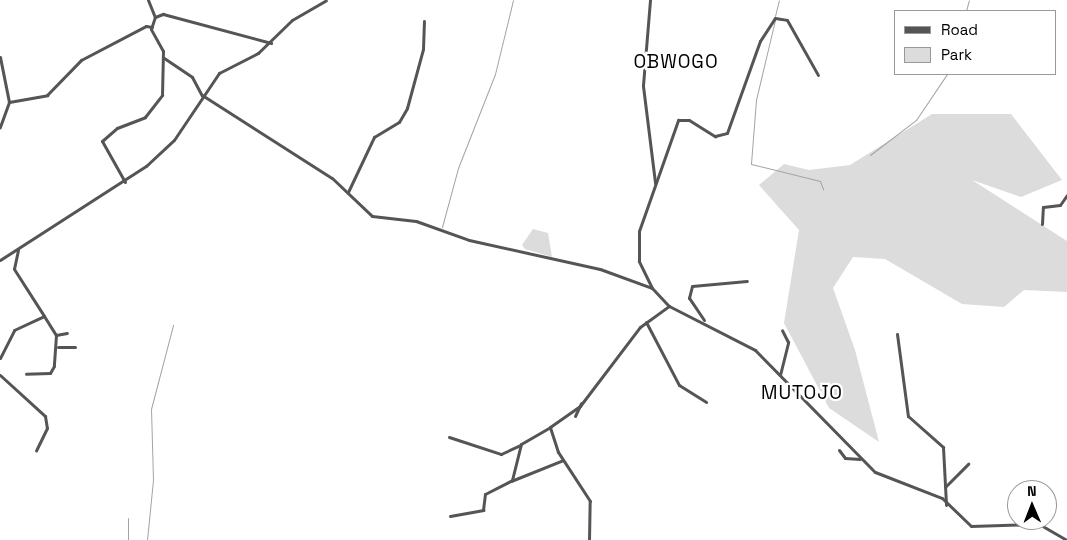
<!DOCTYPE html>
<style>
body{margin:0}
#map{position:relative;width:1067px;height:540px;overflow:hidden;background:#fff;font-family:"Space Grotesk",sans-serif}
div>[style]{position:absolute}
.green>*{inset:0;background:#dcdcdc}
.stream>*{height:1px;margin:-0.5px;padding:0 0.5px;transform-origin:0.5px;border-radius:0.5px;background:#a3a3a3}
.minor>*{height:3px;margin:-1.5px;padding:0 1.5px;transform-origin:1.5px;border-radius:1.5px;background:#555}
span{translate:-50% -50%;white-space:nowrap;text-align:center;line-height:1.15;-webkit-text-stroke:4.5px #fff;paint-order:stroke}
.quarter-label{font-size:19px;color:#000;letter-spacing:1px}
.legend{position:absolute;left:894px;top:10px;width:162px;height:65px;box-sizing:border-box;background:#fff;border:1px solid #999;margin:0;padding:6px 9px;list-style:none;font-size:15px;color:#000}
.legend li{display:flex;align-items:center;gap:10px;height:25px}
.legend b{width:25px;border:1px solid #999}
.north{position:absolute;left:1007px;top:480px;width:50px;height:50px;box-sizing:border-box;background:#fff;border:1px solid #999;border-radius:50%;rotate:359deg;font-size:14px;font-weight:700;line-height:20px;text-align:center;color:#000}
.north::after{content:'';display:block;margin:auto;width:18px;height:22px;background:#000;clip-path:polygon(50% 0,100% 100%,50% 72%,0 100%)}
</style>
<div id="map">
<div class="green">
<div style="clip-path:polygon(932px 114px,1011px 114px,1062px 180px,1021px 197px,972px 180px,1067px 241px,1067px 292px,1024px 290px,1004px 307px,962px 304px,885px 259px,853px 257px,833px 288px,855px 350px,879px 442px,829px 408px,784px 323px,799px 230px,759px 185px,784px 164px,809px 170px,850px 165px)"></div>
<div style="clip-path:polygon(533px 229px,548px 233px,552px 257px,525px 249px,522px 245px)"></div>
</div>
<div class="stream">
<div style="left:966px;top:11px;width:11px;rotate:-75deg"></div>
<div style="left:775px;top:16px;width:16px;rotate:-76deg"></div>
<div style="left:775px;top:20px;width:82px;rotate:103.4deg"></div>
<div style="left:756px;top:100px;width:64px;rotate:94.5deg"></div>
<div style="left:751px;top:164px;width:71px;rotate:13.8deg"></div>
<div style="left:820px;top:181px;width:9px;rotate:69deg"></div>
<div style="left:870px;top:155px;width:58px;rotate:-37.3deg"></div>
<div style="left:916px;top:120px;width:55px;rotate:-56deg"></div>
<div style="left:442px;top:227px;width:61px;rotate:-74.8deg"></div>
<div style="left:458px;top:168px;width:101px;rotate:-68.5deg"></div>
<div style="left:495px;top:74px;width:76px;rotate:-76.3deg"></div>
<div style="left:128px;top:518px;width:22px;rotate:90deg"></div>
<div style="left:147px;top:540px;width:60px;rotate:-84.3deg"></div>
<div style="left:153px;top:480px;width:71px;rotate:-91.6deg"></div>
<div style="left:151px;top:409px;width:87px;rotate:-75.3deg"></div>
</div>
<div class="minor">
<div style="left:148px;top:0;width:18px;rotate:68deg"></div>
<div style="left:650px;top:0;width:86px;rotate:94.7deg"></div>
<div style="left:643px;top:86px;width:98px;rotate:82.9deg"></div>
<div style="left:0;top:57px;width:46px;rotate:78.7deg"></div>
<div style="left:9px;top:102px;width:27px;rotate:110deg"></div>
<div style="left:164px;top:58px;width:34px;rotate:34deg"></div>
<div style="left:192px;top:77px;width:21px;rotate:62deg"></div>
<div style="left:202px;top:95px;width:154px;rotate:32.6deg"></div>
<div style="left:332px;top:178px;width:55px;rotate:43.5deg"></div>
<div style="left:372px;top:216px;width:44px;rotate:6.5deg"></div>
<div style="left:416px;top:221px;width:56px;rotate:19.7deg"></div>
<div style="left:469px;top:240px;width:134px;rotate:12.5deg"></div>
<div style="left:600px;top:269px;width:55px;rotate:20.1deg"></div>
<div style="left:652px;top:288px;width:25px;rotate:47deg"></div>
<div style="left:669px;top:306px;width:97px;rotate:27.1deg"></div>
<div style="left:755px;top:350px;width:171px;rotate:45.5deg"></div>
<div style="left:875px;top:472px;width:72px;rotate:21.2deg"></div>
<div style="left:942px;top:498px;width:40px;rotate:44deg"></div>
<div style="left:971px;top:526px;width:68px;rotate:-1.7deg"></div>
<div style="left:1039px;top:524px;width:32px;rotate:30deg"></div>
<div style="left:9px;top:102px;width:39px;rotate:-10deg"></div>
<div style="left:47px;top:95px;width:49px;rotate:-45.8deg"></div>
<div style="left:81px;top:60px;width:73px;rotate:-27.6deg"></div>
<div style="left:146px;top:26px;width:6px;rotate:9deg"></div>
<div style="left:125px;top:182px;width:47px;rotate:-119.3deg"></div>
<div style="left:102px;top:141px;width:20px;rotate:-41deg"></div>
<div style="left:117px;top:128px;width:30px;rotate:-21deg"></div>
<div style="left:145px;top:117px;width:28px;rotate:-52deg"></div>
<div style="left:162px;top:95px;width:44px;rotate:-88.7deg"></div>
<div style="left:163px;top:51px;width:25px;rotate:-119deg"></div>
<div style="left:151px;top:29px;width:13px;rotate:-72deg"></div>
<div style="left:155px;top:17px;width:9px;rotate:-21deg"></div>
<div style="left:163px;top:14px;width:112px;rotate:15deg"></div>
<div style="left:348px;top:192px;width:61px;rotate:-64.7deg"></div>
<div style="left:374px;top:137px;width:29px;rotate:-31deg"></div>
<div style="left:399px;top:122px;width:16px;rotate:-60deg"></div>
<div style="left:407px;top:108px;width:61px;rotate:-74.8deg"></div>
<div style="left:423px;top:49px;width:28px;rotate:-88deg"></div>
<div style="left:1042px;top:224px;width:17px;rotate:-87deg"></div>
<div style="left:1043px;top:207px;width:17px;rotate:-7deg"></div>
<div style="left:1060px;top:205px;width:12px;rotate:-55deg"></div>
<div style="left:18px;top:250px;width:19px;rotate:102deg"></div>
<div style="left:14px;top:269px;width:56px;rotate:57.4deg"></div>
<div style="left:0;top:260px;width:174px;rotate:-32.8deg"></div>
<div style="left:146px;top:166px;width:38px;rotate:-43deg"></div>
<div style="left:174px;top:140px;width:81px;rotate:-56.1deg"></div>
<div style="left:219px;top:73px;width:44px;rotate:-27.1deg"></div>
<div style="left:258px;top:53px;width:47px;rotate:-44.1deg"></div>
<div style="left:292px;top:20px;width:39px;rotate:-30deg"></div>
<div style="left:652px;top:288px;width:30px;rotate:-116deg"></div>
<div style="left:639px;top:261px;width:30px;rotate:-90deg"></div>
<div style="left:639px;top:231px;width:118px;rotate:-70.6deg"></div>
<div style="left:678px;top:120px;width:11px"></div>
<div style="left:689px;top:120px;width:31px;rotate:32deg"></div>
<div style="left:715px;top:136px;width:12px;rotate:-14deg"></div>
<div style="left:727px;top:133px;width:98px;rotate:-70.3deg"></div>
<div style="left:760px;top:41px;width:27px;rotate:-57deg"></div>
<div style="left:775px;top:18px;width:12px;rotate:9deg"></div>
<div style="left:787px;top:20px;width:63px;rotate:60.6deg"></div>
<div style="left:704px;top:320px;width:27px;rotate:-124deg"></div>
<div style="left:689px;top:298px;width:12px;rotate:-76deg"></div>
<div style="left:692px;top:286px;width:55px;rotate:-5.2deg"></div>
<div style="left:646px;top:322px;width:71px;rotate:62.4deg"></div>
<div style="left:679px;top:385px;width:32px;rotate:32deg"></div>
<div style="left:897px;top:334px;width:83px;rotate:82.4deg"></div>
<div style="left:908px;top:416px;width:47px;rotate:41.5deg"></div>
<div style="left:943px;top:447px;width:58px;rotate:87deg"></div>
<div style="left:56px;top:335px;width:11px;rotate:-10deg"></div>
<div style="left:58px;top:347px;width:17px"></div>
<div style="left:0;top:358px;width:31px;rotate:-63deg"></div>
<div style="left:14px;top:330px;width:33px;rotate:-25deg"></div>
<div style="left:44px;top:316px;width:22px;rotate:58deg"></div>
<div style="left:56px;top:335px;width:31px;rotate:94deg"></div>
<div style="left:54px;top:366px;width:8px;rotate:120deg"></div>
<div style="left:50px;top:373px;width:24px;rotate:178deg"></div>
<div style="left:0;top:375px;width:61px;rotate:42.3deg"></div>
<div style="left:45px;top:416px;width:12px;rotate:81deg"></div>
<div style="left:47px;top:428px;width:25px;rotate:116deg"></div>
<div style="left:780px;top:375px;width:34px;rotate:-76deg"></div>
<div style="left:788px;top:342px;width:13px;rotate:-117deg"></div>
<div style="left:575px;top:416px;width:14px;rotate:-65deg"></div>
<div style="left:449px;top:437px;width:55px;rotate:18.1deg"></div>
<div style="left:501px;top:454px;width:21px;rotate:-25deg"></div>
<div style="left:839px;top:450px;width:10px;rotate:53deg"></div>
<div style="left:845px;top:458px;width:15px;rotate:4deg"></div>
<div style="left:511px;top:481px;width:56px;rotate:-22deg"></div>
<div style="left:945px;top:487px;width:33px;rotate:-45deg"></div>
<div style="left:450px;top:516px;width:34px;rotate:-10deg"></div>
<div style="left:483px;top:510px;width:16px;rotate:-83deg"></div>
<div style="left:485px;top:494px;width:30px;rotate:-27deg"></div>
<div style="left:512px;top:480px;width:37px;rotate:-76deg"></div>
<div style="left:521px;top:444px;width:34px;rotate:-30deg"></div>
<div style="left:589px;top:540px;width:39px;rotate:-89deg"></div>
<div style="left:590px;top:501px;width:59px;rotate:-123.1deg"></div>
<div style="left:558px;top:452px;width:26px;rotate:-108deg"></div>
<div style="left:550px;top:427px;width:37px;rotate:-35deg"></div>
<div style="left:580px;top:406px;width:99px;rotate:-52.8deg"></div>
<div style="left:640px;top:327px;width:36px;rotate:-36deg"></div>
</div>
<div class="quarter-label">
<span style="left:676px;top:62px">OBWOGO</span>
<span style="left:802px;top:393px">MUTOJO</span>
</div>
<ul class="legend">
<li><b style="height:6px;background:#555"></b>Road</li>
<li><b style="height:14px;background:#dcdcdc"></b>Park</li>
</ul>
<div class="north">N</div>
</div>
